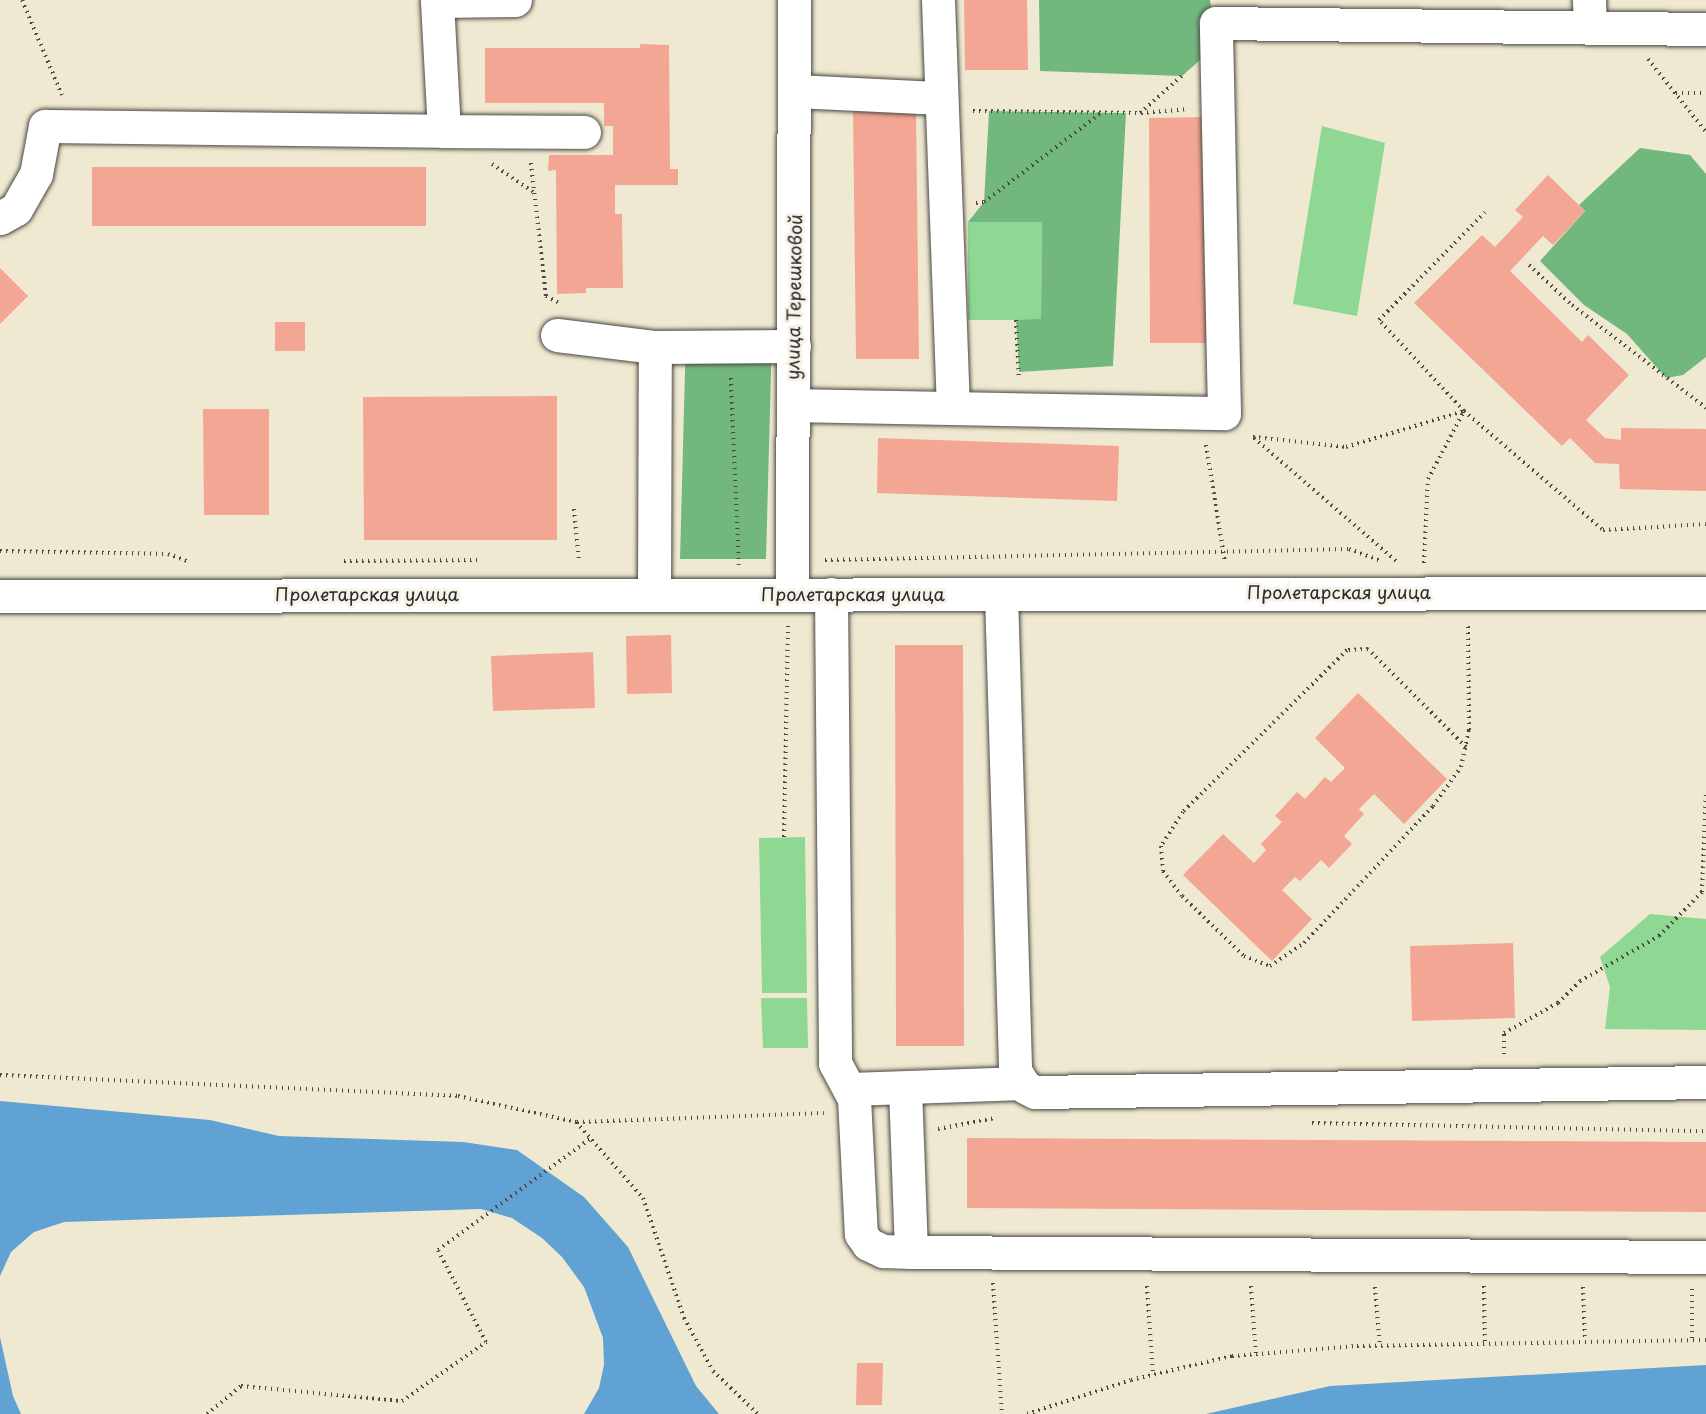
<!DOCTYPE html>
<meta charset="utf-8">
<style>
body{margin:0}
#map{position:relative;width:1706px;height:1414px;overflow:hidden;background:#f0e9d1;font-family:"Playpen Sans",sans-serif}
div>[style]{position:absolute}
.green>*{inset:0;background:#8ed894}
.forest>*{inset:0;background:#72b87e}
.water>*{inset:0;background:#60a2d3}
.building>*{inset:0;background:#f3a693}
.path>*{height:4px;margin-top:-2px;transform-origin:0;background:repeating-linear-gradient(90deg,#494844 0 1.5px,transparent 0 6px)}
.roads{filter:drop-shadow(0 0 2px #494844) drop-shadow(0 0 2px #494844)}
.minor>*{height:33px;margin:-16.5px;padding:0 16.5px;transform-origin:16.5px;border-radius:16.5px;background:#fff}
span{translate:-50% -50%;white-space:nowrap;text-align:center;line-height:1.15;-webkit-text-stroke:6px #f7f3e8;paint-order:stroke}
.street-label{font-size:18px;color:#2b2b2b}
</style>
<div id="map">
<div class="green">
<div style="clip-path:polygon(1322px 126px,1385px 143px,1357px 316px,1293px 304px)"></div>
<div style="clip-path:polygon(1042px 221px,1041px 320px,968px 320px,968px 222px)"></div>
<div style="clip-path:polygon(805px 837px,807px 993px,762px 993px,759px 838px)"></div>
<div style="clip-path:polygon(1650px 914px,1706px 919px,1706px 1030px,1605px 1029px,1610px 987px,1600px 957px)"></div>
<div style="clip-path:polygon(761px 998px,807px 998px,808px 1048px,763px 1048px)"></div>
</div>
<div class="forest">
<div style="clip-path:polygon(1039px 0,1210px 0,1217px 45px,1182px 76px,1040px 71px)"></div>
<div style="clip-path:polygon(989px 111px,1126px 113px,1113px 366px,1019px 372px,1016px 320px,1041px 319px,1042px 222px,968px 222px,984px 202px)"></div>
<div style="clip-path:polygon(1640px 148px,1690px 155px,1706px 174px,1706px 357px,1683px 375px,1666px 378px,1627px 334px,1584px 305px,1540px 261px,1585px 211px,1579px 205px)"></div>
<div style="clip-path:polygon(686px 334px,772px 335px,766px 559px,680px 559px)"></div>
</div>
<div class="water">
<div style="clip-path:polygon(0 1101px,210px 1120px,279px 1136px,463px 1142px,517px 1150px,584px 1197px,628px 1247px,696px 1386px,719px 1414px,584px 1414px,599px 1388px,604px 1365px,603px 1338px,584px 1287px,562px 1257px,542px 1238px,512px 1218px,481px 1209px,64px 1222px,34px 1232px,11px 1252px,0 1276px)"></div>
<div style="clip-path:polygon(0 1337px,13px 1396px,21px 1414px,0 1414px)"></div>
<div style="clip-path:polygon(1706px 1365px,1706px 1414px,1206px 1414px,1330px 1386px)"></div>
</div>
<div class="building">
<div style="clip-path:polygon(964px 0,1027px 0,1028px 70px,965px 70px)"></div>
<div style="clip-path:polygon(640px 44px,669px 45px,670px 169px,678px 169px,678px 185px,615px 185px,615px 214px,622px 214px,623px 288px,586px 288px,586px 293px,557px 294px,556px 170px,548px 171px,549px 155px,613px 155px,613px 126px,604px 126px,604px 103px,485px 103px,485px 48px,640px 48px)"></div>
<div style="clip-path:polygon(853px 111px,916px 111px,919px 359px,856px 359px)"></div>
<div style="clip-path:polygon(1206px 117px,1208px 343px,1150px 343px,1149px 118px)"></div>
<div style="clip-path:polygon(92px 167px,426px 167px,426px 226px,92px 226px)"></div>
<div style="clip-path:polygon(1548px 175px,1585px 211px,1553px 245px,1543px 236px,1510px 271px,1582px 342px,1588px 335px,1629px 375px,1586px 420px,1605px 438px,1621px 440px,1621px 428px,1706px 429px,1706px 491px,1620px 489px,1619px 464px,1595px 463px,1570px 438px,1562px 446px,1414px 303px,1482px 235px,1495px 247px,1523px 217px,1515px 210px)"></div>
<div style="clip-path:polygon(0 268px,28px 296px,0 324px)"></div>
<div style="clip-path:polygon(275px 322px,305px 322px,305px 351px,275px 351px)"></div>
<div style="clip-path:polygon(557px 396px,557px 540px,364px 540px,363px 397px)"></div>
<div style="clip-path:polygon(203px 409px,269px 409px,269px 515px,204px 515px)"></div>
<div style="clip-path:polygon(878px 438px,1119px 446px,1117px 501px,877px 493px)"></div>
<div style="clip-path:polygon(671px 635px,672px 693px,627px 694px,626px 636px)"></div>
<div style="clip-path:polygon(895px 645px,963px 645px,964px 1046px,896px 1046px)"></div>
<div style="clip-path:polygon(593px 652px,595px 708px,493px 711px,491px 656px)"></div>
<div style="clip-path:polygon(1358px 693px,1447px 779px,1404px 824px,1374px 794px,1359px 809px,1364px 814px,1344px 836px,1352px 844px,1329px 868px,1321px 860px,1300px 881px,1295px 877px,1282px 890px,1312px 919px,1272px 961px,1183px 875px,1223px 834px,1254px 863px,1266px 850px,1261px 844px,1282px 822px,1275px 816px,1297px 792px,1305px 799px,1325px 777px,1331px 782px,1345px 768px,1315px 738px)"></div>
<div style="clip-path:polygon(1513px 943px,1515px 1018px,1412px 1021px,1410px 946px)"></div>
<div style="clip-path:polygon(967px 1138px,1706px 1142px,1706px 1212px,967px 1208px)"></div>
<div style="clip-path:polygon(857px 1363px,883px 1363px,882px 1405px,856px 1405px)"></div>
</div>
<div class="path">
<div style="left:22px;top:0;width:103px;rotate:67.2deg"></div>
<div style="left:1648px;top:59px;width:93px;rotate:51.5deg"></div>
<div style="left:1676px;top:93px;width:30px"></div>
<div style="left:973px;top:111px;width:167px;rotate:0.7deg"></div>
<div style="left:1140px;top:113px;width:60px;rotate:-41.6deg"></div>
<div style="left:1141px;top:113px;width:47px;rotate:-4.9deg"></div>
<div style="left:531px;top:163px;width:134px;rotate:83.6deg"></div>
<div style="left:546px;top:296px;width:15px;rotate:28deg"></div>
<div style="left:492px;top:164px;width:50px;rotate:34.3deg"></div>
<div style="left:976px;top:203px;width:8px;rotate:-7deg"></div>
<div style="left:984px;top:202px;width:147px;rotate:-37.3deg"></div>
<div style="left:1529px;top:265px;width:59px;rotate:42.9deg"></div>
<div style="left:1572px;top:305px;width:169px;rotate:37.5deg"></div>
<div style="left:1016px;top:320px;width:59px;rotate:87.1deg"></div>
<div style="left:731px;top:378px;width:187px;rotate:87.6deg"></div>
<div style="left:1253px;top:437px;width:94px;rotate:6.1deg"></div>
<div style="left:1346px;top:447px;width:123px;rotate:-17deg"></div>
<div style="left:1464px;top:411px;width:125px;rotate:-133deg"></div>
<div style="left:1379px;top:320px;width:151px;rotate:-45.5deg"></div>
<div style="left:1254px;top:438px;width:188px;rotate:40.9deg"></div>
<div style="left:1206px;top:445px;width:119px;rotate:80.8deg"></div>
<div style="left:574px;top:509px;width:52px;rotate:84.5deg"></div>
<div style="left:0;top:551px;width:168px;rotate:1deg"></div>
<div style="left:168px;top:554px;width:23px;rotate:20deg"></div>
<div style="left:825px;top:560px;width:524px;rotate:-1.2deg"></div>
<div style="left:1349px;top:549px;width:33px;rotate:20deg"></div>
<div style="left:344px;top:561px;width:133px;rotate:-0.4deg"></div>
<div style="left:1424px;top:563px;width:84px;rotate:-87.3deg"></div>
<div style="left:1428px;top:479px;width:77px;rotate:-62.1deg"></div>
<div style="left:1464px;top:411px;width:183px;rotate:40.6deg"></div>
<div style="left:1603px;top:530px;width:103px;rotate:-3.3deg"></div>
<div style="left:1466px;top:747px;width:139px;rotate:-135deg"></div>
<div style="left:1368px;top:649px;width:21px;rotate:177deg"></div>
<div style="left:1347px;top:650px;width:231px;rotate:135.4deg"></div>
<div style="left:1183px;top:812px;width:40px;rotate:122.9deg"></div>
<div style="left:1161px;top:846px;width:25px;rotate:85deg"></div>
<div style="left:1163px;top:871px;width:31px;rotate:53deg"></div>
<div style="left:1182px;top:896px;width:86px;rotate:44.1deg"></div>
<div style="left:1244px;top:956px;width:28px;rotate:21deg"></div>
<div style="left:1270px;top:966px;width:41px;rotate:-34.1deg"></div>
<div style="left:1304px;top:943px;width:188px;rotate:-46.7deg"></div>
<div style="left:1433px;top:806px;width:48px;rotate:-54.3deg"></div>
<div style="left:1461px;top:767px;width:38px;rotate:-78deg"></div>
<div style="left:1469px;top:730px;width:104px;rotate:-90.6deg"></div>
<div style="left:784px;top:837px;width:211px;rotate:-88.9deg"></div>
<div style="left:1504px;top:1054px;width:21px;rotate:-90deg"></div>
<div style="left:1504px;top:1033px;width:62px;rotate:-29.1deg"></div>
<div style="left:1558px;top:1003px;width:31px;rotate:-45deg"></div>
<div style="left:1580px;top:981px;width:91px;rotate:-29.7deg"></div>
<div style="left:1659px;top:936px;width:62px;rotate:-45.7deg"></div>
<div style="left:1702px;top:892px;width:101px;rotate:-87.7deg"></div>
<div style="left:0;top:1075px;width:458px;rotate:2.6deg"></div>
<div style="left:458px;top:1096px;width:121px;rotate:12.4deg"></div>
<div style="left:576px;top:1122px;width:101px;rotate:48.6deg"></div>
<div style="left:643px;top:1198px;width:127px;rotate:71.1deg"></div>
<div style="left:684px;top:1318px;width:60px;rotate:61.3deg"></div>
<div style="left:713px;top:1371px;width:62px;rotate:43.7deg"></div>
<div style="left:577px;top:1122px;width:247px;rotate:-2.1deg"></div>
<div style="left:1312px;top:1123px;width:394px;rotate:1.2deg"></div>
<div style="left:938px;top:1129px;width:58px;rotate:-10.9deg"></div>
<div style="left:993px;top:1283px;width:131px;rotate:86.1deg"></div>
<div style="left:1147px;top:1286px;width:89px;rotate:86.1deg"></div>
<div style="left:1251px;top:1286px;width:68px;rotate:85.8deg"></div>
<div style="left:1484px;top:1286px;width:57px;rotate:89deg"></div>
<div style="left:1375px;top:1287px;width:59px;rotate:85.2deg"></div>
<div style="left:1583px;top:1287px;width:53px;rotate:87.8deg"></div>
<div style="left:1692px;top:1289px;width:51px;rotate:90deg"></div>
<div style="left:207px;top:1414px;width:44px;rotate:-39.5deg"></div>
<div style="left:241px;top:1386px;width:162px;rotate:5.3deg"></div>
<div style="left:402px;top:1401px;width:103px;rotate:-35.1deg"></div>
<div style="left:486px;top:1342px;width:104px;rotate:-117.6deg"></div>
<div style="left:438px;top:1250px;width:190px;rotate:-36.2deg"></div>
<div style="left:1027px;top:1414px;width:109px;rotate:-18.1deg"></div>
<div style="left:1131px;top:1380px;width:104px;rotate:-13.4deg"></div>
<div style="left:1232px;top:1356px;width:125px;rotate:-4.6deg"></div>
<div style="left:1357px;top:1346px;width:349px;rotate:-1deg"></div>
</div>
<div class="roads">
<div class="minor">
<div style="left:938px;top:0;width:405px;rotate:87.9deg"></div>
<div style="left:1589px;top:0;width:28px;rotate:88deg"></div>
<div style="left:796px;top:91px;width:145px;rotate:2.8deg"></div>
<div style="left:444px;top:131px;width:140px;rotate:0.4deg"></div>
<div style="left:0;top:218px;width:18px;rotate:-29deg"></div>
<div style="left:16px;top:209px;width:40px;rotate:-60.3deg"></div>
<div style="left:36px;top:174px;width:49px;rotate:-79.4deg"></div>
<div style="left:45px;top:126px;width:399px;rotate:0.7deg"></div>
<div style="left:444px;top:131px;width:130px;rotate:-93.1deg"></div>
<div style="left:437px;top:1px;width:78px;rotate:-0.7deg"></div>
<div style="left:557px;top:335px;width:99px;rotate:7deg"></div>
<div style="left:655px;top:347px;width:139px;rotate:-0.4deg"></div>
<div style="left:793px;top:405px;width:431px;rotate:1.1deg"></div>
<div style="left:1224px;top:413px;width:390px;rotate:-91.2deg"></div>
<div style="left:1216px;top:23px;width:490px;rotate:0.7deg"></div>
<div style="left:654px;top:592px;width:245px;rotate:-89.8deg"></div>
<div style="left:792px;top:594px;width:594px;rotate:-89.81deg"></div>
<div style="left:831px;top:594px;width:469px;rotate:89.5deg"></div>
<div style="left:835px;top:1063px;width:40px;rotate:62deg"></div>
<div style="left:854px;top:1098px;width:136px;rotate:87.1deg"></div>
<div style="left:861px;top:1234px;width:12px;rotate:55deg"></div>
<div style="left:868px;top:1244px;width:17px;rotate:25deg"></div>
<div style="left:883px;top:1251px;width:28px;rotate:2deg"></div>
<div style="left:911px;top:1252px;width:795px;rotate:0.36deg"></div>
<div style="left:1001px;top:594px;width:477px;rotate:88.3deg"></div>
<div style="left:1015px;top:1071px;width:19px;rotate:58deg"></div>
<div style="left:1025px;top:1087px;width:11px;rotate:27deg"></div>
<div style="left:1035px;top:1092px;width:671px;rotate:-0.85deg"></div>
<div style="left:0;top:596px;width:1706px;rotate:-0.1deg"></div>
<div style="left:905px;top:1088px;width:164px;rotate:87.9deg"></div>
<div style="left:852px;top:1089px;width:169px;rotate:-2deg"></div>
</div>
</div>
<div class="street-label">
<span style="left:794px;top:297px;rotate:-89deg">улица Терешковой</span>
<span style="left:1339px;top:592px">Пролетарская улица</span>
<span style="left:367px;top:594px">Пролетарская улица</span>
<span style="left:853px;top:594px">Пролетарская улица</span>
</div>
</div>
